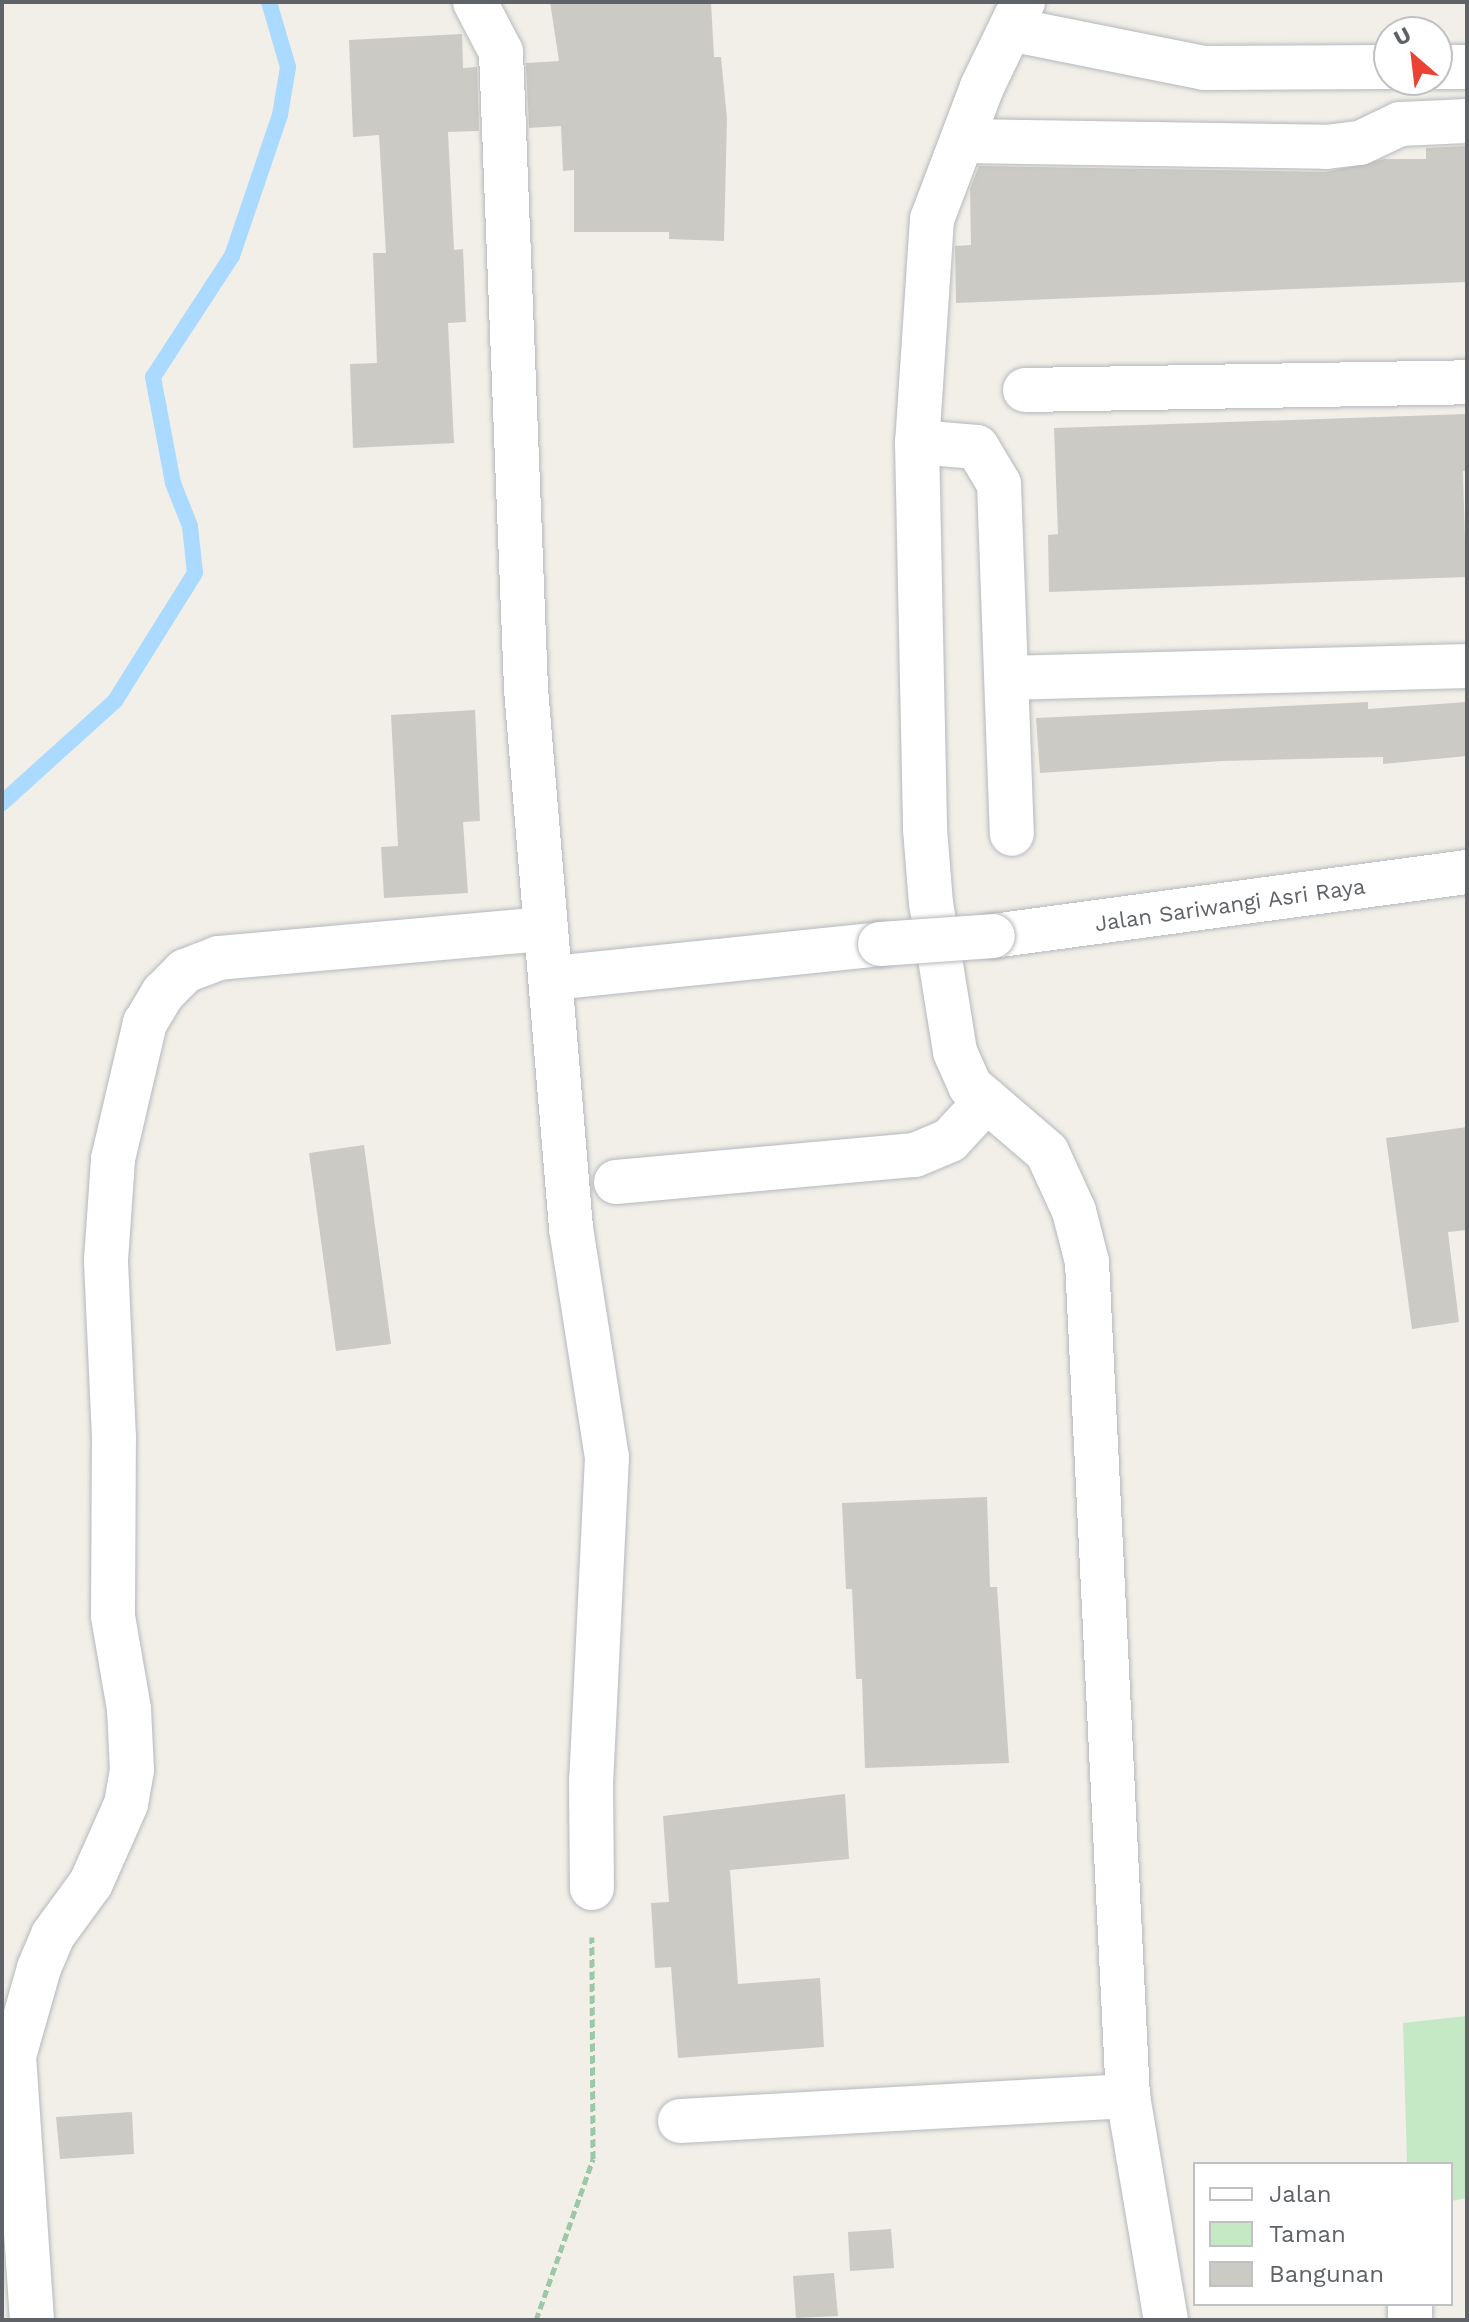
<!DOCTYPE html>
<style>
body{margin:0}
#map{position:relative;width:1469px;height:2322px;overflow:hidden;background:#f1efe8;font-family:"Work Sans",sans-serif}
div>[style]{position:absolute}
.green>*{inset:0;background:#c5e8c5}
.stream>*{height:16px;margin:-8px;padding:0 8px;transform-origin:8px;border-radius:8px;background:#aadaff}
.building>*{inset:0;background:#cccac5}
.path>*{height:5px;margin-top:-2.5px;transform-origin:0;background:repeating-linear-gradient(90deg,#9cc7a9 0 8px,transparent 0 12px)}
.roads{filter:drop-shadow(0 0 2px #b5b8bc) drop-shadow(0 0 2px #b5b8bc)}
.minor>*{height:44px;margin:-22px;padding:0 22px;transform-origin:22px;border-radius:22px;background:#fff}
.bridges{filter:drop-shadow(0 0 2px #b5b8bc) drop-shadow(0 0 2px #b5b8bc)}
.minor-bridge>*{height:44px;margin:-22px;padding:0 22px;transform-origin:22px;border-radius:22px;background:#fff}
span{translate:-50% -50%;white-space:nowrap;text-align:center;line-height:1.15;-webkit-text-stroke:6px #fff;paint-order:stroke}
.street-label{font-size:22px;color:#5f6368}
.frame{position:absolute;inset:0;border:4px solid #5f6368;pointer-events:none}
.legend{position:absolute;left:1193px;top:2162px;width:260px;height:144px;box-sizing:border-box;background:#fff;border:2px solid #bfc1c3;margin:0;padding:10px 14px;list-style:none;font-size:24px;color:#5f6368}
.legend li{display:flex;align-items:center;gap:16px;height:40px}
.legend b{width:40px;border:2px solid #bfc1c3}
.north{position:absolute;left:1373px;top:16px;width:80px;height:80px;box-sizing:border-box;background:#fff;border:2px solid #bfc1c3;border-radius:50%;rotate:332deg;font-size:22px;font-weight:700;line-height:32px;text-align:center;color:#5f6368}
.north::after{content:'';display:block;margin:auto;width:28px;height:36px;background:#ea4335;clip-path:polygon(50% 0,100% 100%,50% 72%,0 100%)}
</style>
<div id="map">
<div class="green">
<div style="clip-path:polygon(1467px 2016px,1467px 2198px,1451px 2201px,1451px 2164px,1407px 2164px,1403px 2023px)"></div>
</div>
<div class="stream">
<div style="left:2px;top:803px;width:152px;rotate:-42.1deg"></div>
<div style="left:115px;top:701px;width:151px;rotate:-58deg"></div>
<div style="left:195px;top:573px;width:47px;rotate:-96.1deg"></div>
<div style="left:190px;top:526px;width:46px;rotate:-111.6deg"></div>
<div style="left:173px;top:483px;width:108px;rotate:-100.7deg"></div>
<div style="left:153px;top:377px;width:145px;rotate:-56.9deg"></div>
<div style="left:232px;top:256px;width:149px;rotate:-71.2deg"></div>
<div style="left:280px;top:115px;width:49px;rotate:-80.5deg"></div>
<div style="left:288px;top:67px;width:68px;rotate:-106.3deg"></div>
</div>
<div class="building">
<div style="clip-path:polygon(550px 2px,711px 2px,714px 57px,721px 57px,727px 119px,724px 241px,669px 239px,669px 232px,574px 232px,574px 170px,563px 171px,561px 126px,529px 128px,526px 63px,559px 61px)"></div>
<div style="clip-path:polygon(462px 34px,463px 68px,477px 67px,479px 131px,448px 132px,454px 250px,463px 249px,466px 322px,448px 323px,454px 443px,353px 448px,350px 364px,377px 363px,373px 253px,386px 253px,379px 135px,353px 137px,349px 40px)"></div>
<div style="clip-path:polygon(1467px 146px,1467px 282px,956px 303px,955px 246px,971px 245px,970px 189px,979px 166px,1326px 172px,1384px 159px,1426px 159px,1426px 148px)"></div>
<div style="clip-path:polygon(1467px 414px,1467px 471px,1463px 471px,1466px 577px,1049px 592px,1048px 535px,1058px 534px,1054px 428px)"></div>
<div style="clip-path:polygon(1368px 702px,1368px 709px,1467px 702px,1467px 756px,1383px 764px,1383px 757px,1222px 761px,1040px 773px,1036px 718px)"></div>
<div style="clip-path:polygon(475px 710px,480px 821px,463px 822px,468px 893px,384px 898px,381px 847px,398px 846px,391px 715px)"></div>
<div style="clip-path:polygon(1467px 1127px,1467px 1230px,1448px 1232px,1459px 1322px,1412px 1329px,1386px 1138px)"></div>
<div style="clip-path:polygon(364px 1145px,391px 1344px,336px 1351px,309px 1153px)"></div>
<div style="clip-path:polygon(987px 1497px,990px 1587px,997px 1587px,1009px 1763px,865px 1768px,862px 1679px,856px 1679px,852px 1589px,846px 1589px,842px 1503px)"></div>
<div style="clip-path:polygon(845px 1794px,849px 1859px,730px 1870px,738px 1984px,820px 1978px,824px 2047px,678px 2058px,671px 1967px,655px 1968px,651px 1903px,669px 1902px,663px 1816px)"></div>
<div style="clip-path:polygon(132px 2112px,134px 2154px,60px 2159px,56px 2117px)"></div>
<div style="clip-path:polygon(891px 2229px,894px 2268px,850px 2271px,848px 2232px)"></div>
<div style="clip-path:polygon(834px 2273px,838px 2316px,796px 2318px,793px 2276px)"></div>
</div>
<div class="path">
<div style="left:536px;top:2320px;width:171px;rotate:-70.5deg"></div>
<div style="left:593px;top:2159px;width:222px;rotate:-90.3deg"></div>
</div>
<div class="roads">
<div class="minor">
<div style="left:475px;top:2px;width:56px;rotate:62.5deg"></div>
<div style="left:501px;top:52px;width:637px;rotate:87.75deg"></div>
<div style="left:526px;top:689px;width:541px;rotate:85.23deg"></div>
<div style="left:571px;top:1228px;width:232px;rotate:81.1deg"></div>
<div style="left:607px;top:1457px;width:323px;rotate:92.8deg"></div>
<div style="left:591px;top:1780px;width:108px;rotate:89.5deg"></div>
<div style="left:1023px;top:2px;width:94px;rotate:115.8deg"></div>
<div style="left:982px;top:87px;width:141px;rotate:110.7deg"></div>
<div style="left:932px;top:219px;width:224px;rotate:93.8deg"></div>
<div style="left:917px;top:442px;width:387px;rotate:88.8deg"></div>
<div style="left:925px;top:829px;width:74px;rotate:85.4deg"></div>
<div style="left:931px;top:903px;width:151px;rotate:80.8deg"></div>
<div style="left:955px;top:1052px;width:37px;rotate:66deg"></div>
<div style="left:970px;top:1086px;width:101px;rotate:40.6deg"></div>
<div style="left:1047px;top:1152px;width:65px;rotate:65.4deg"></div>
<div style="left:1074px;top:1211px;width:53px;rotate:75.7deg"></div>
<div style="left:1087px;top:1262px;width:835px;rotate:87.19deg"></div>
<div style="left:1128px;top:2096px;width:227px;rotate:80.4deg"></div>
<div style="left:1014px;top:30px;width:194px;rotate:11.3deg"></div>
<div style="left:1204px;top:68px;width:185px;rotate:-0.3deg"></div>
<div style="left:1437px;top:67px;width:30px"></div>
<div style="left:962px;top:141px;width:364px;rotate:0.9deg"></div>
<div style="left:1326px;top:147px;width:34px;rotate:-7deg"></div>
<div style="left:1360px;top:143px;width:44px;rotate:-25.4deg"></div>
<div style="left:1400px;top:124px;width:67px;rotate:-2.6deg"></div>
<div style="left:1025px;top:390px;width:442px;rotate:-1deg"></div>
<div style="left:917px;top:442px;width:60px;rotate:4.8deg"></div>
<div style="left:977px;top:447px;width:43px;rotate:59.3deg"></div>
<div style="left:999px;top:484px;width:350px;rotate:87.9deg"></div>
<div style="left:1007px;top:678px;width:460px;rotate:-1.5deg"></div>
<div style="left:993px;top:936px;width:478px;rotate:-7.7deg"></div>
<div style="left:552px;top:978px;width:330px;rotate:-5.9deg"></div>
<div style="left:616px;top:1182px;width:300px;rotate:-5.2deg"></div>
<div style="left:915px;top:1155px;width:38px;rotate:-23deg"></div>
<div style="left:950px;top:1140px;width:54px;rotate:-47.2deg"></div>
<div style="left:680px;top:2121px;width:449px;rotate:-3.2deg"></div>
<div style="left:1410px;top:2304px;width:16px;rotate:90deg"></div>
<div style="left:32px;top:2320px;width:265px;rotate:-93.9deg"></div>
<div style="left:14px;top:2056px;width:91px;rotate:-74.1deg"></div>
<div style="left:39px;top:1968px;width:36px;rotate:-67deg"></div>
<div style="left:53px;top:1935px;width:64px;rotate:-53.8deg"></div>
<div style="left:91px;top:1883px;width:86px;rotate:-66.1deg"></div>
<div style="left:126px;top:1804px;width:35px;rotate:-80deg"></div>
<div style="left:132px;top:1770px;width:61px;rotate:-92.8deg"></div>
<div style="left:129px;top:1709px;width:94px;rotate:-99.8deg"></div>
<div style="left:113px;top:1616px;width:178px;rotate:-89.7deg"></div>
<div style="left:114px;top:1438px;width:178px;rotate:-92.6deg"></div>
<div style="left:106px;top:1260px;width:101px;rotate:-86deg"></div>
<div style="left:113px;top:1159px;width:140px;rotate:-76.8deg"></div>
<div style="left:145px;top:1023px;width:35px;rotate:-59deg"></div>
<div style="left:163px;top:993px;width:31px;rotate:-45deg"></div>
<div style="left:185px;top:971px;width:36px;rotate:-21deg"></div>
<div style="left:219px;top:958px;width:328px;rotate:-5.1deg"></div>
</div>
</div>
<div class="bridges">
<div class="minor-bridge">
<div style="left:880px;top:944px;width:113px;rotate:-4deg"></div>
</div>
</div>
<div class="street-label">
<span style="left:1230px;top:905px;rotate:-8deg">Jalan Sariwangi Asri Raya</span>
</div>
<div class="frame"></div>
<ul class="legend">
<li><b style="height:10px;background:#fff"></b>Jalan</li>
<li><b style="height:22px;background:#c5e8c5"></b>Taman</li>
<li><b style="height:22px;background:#cccac5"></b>Bangunan</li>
</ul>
<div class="north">U</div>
</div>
